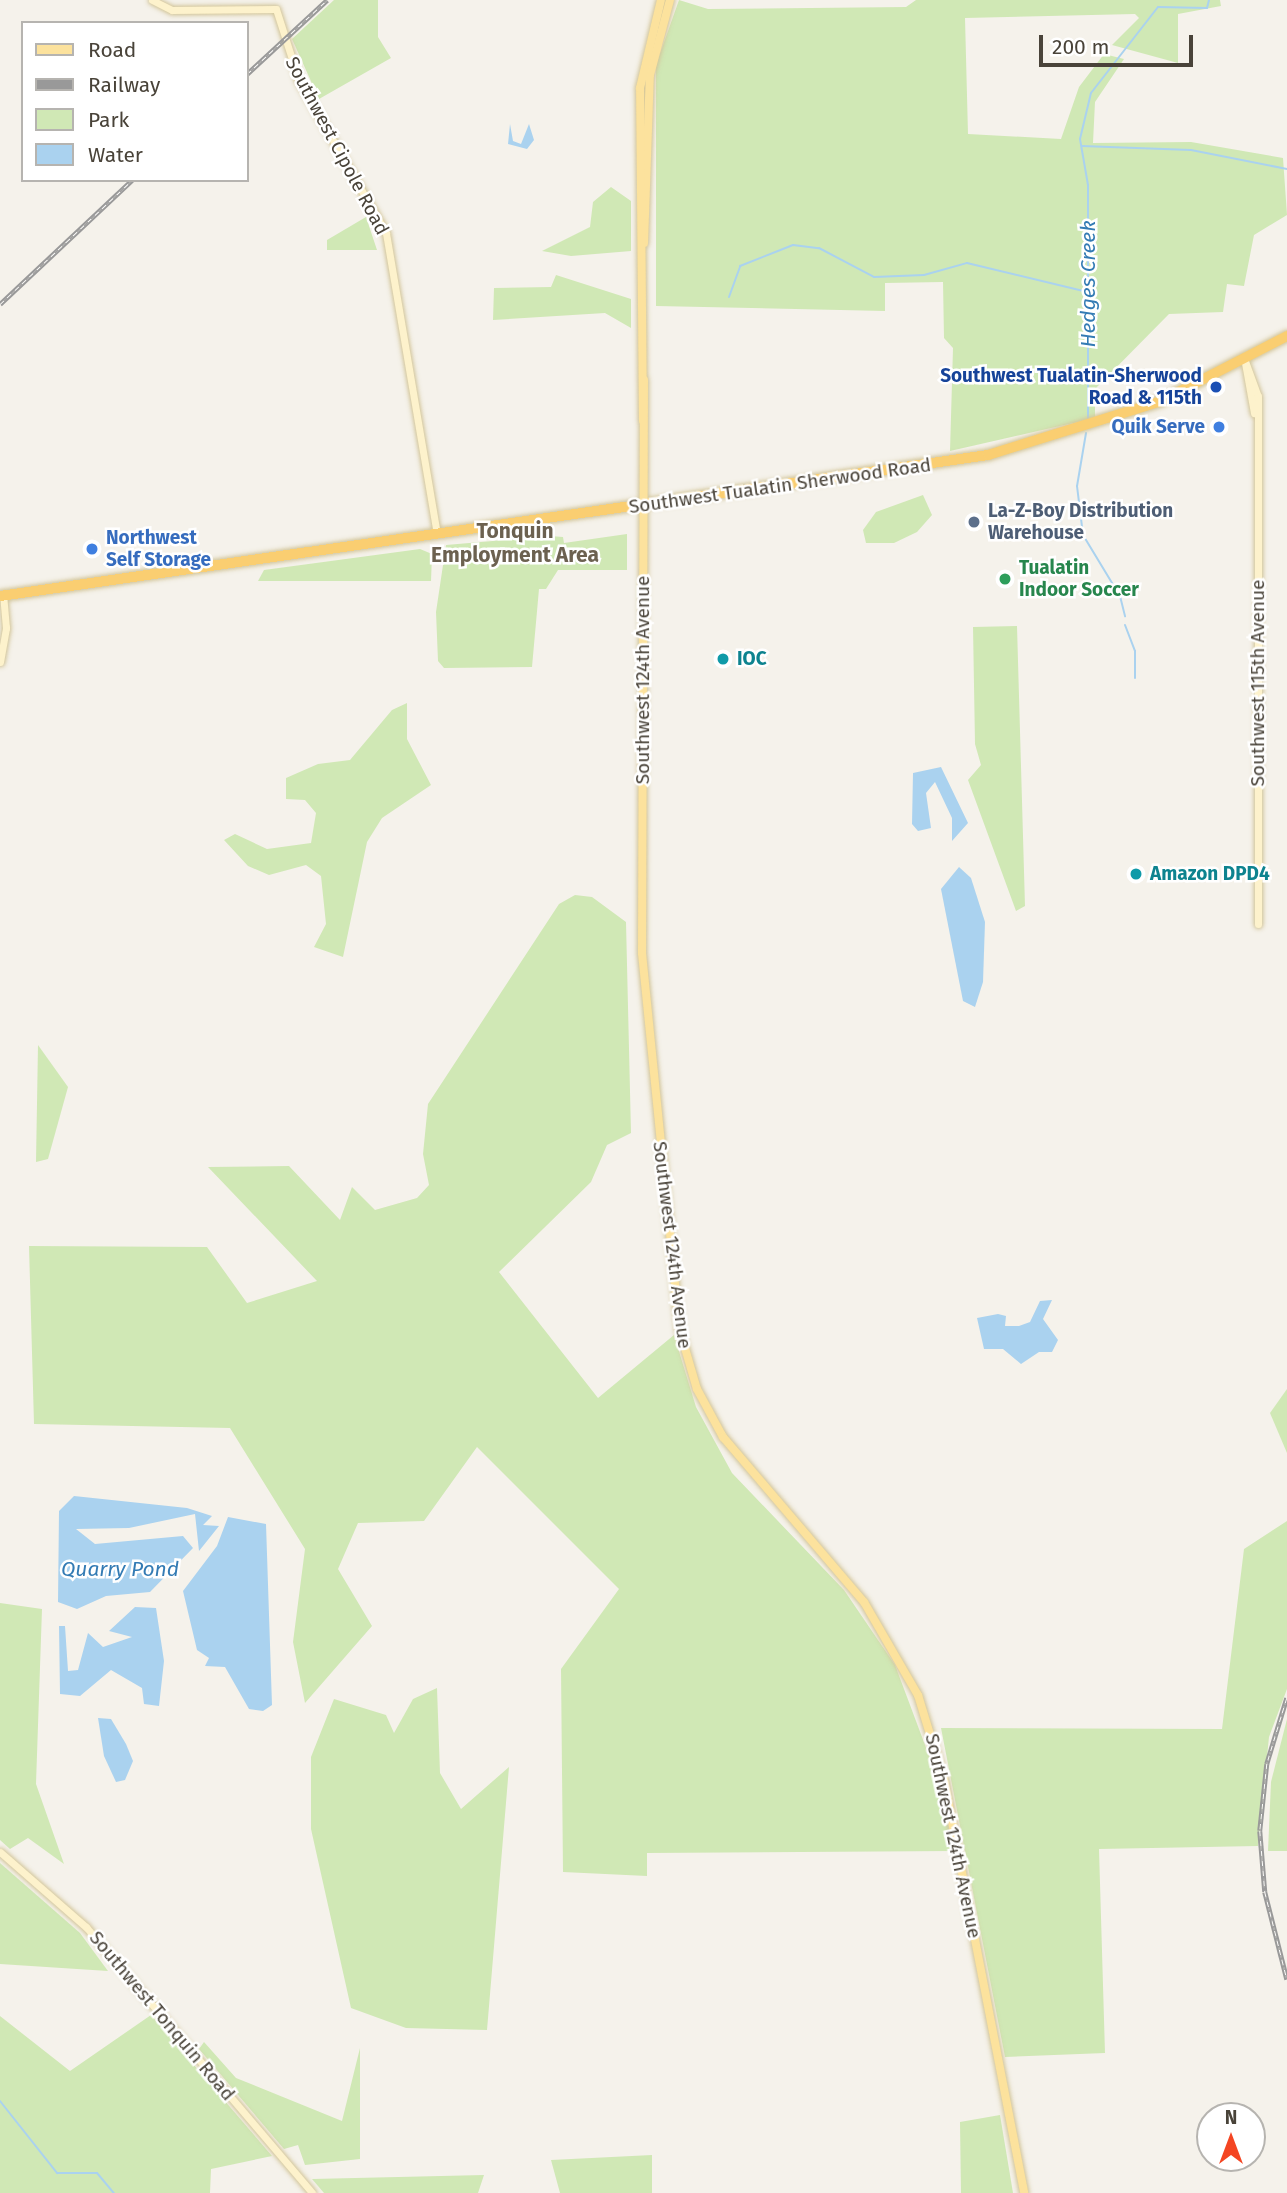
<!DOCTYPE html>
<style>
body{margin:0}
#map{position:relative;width:1287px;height:2193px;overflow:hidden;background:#f5f2eb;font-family:"Fira Sans",sans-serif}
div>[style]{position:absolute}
.green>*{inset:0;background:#d0e8b5}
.water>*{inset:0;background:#aad2ef}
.stream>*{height:2px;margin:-1px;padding:0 1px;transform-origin:1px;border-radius:1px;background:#aad2ef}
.roads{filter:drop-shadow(0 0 2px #d3c69b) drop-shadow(0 0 2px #d3c69b)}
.secondary>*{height:7px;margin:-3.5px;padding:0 3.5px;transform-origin:3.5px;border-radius:3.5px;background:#fdf2cc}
.primary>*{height:8px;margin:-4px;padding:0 4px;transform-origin:4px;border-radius:4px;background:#fce29d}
.highway>*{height:10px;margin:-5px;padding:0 5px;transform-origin:5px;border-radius:5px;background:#face71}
.rail>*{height:4.5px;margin-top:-2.25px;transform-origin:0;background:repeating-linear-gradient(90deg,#fff 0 5px,#999 0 10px);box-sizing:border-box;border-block:2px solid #999}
.dots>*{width:19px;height:19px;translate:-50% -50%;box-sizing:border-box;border:4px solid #fff;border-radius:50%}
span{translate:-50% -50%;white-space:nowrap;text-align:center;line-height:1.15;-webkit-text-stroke:5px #fff;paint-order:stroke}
.street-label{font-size:19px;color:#494339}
.transit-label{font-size:19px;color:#164399;font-weight:700}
.right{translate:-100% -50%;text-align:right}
.shop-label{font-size:19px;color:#366cbe;font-weight:700}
.left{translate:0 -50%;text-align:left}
.service-label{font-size:19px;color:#4e5e75;font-weight:700}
.leisure-label{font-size:19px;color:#27864d;font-weight:700}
.culture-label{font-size:19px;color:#0d838f;font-weight:700}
.water-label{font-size:21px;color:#337bb4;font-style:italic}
.neighbourhood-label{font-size:21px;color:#6c6150;font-weight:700}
.legend{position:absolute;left:21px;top:21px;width:228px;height:161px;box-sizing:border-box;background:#fff;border:2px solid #b6b4b0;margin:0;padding:9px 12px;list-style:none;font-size:21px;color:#494339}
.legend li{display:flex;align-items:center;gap:14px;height:35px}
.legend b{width:35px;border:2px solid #b6b4b0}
.north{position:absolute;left:1196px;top:2102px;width:70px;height:70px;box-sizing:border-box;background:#fff;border:2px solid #b6b4b0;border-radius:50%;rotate:0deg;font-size:19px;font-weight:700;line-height:28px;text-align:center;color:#494339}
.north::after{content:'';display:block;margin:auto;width:24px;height:32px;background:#f44522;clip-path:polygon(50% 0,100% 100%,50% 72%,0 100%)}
.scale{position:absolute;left:1039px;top:35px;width:154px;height:32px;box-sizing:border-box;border:4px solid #494339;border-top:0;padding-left:9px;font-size:21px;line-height:24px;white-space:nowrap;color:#494339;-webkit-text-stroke:5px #fff;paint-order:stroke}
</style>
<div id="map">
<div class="green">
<div style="clip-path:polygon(334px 0,378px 0,378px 37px,391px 58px,319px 99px,292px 39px)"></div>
<div style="clip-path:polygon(679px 0,708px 9px,906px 7px,916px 0,1220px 0,1221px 6px,1178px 14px,1178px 63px,1112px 45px,1139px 18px,1135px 14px,965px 18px,968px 134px,1061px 139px,1079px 87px,1104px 54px,1124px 59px,1095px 102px,1093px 143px,1191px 142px,1283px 158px,1287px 215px,1254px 235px,1244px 286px,1227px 284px,1223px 312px,1169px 314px,1095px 389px,1095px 418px,950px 451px,953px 348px,944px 338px,943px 282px,885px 283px,885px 311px,656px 306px,656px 65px)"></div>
<div style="clip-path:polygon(611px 187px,631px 201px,631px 251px,571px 256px,542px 251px,590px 227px,593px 202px)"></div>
<div style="clip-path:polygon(366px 217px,377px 250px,327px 250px,327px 240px)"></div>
<div style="clip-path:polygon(556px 275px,631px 299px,631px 328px,605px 313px,493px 320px,494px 288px,551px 287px)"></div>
<div style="clip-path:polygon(923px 495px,932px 515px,917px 532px,894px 543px,866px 543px,863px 530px,876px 512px)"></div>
<div style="clip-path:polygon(627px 534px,627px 570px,558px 570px,546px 589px,539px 589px,532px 667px,444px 668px,438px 661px,436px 612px,446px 545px,550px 536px,563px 537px,564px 543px)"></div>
<div style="clip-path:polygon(420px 549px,432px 554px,431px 581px,258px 581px,264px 570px)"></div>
<div style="clip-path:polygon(1017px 626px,1025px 906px,1016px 911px,968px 780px,981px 765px,975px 744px,973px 627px)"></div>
<div style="clip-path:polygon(407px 703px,407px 739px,431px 785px,382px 818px,367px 842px,343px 957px,314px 947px,326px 924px,321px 876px,306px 865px,269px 875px,248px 866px,224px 840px,235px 834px,267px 849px,311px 843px,316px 813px,305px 800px,286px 799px,286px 778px,318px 764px,350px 760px,392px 710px)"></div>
<div style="clip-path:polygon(575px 895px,592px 897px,626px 922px,631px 1133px,607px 1145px,591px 1182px,499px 1272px,598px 1398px,674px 1335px,696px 1407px,732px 1473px,844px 1590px,895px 1665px,937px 1777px,954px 1851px,647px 1853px,647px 1876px,563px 1872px,561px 1669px,619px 1589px,477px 1447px,424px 1521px,358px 1523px,338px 1569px,372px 1626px,305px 1703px,293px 1642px,305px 1549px,230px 1428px,34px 1424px,29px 1246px,207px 1247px,247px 1303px,317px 1281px,208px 1167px,289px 1166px,340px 1220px,352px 1187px,375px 1210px,417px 1198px,429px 1185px,423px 1154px,428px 1104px,559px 904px)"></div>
<div style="clip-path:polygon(38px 1045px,68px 1087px,48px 1159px,36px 1162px)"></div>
<div style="clip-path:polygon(1287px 1389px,1287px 1453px,1270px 1413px)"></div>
<div style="clip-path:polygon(1287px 1521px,1287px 1689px,1269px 1737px,1258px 1846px,1099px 1849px,1105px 2053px,1005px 2057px,941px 1728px,1222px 1729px,1244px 1549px)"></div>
<div style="clip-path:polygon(0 1603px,42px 1609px,36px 1784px,64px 1864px,28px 1838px,10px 1849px,0 1840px)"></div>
<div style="clip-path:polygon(437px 1688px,440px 1773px,461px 1809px,509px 1767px,487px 2030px,406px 2028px,351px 2008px,311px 1829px,311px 1757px,334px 1699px,386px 1715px,394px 1733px,413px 1699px)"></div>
<div style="clip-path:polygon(1287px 1719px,1287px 1851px,1268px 1851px,1271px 1782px)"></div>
<div style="clip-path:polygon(0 1863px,80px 1933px,108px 1971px,0 1964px)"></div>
<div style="clip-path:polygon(151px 2015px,272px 2156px,211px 2169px,210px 2193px,0 2193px,0 2016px,70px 2071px)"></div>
<div style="clip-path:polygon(204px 2042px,236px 2078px,342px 2121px,360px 2048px,360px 2159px,305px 2165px,298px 2145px,284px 2149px,199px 2049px)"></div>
<div style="clip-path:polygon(1000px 2115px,1013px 2193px,961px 2193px,960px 2122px)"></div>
<div style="clip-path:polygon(652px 2155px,652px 2193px,560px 2193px,551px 2160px)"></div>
<div style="clip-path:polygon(484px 2175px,478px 2193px,324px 2193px,312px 2179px)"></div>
</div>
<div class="water">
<div style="clip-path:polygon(510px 124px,513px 141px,521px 144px,529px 124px,534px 140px,527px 149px,508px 144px)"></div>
<div style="clip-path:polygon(941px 767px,968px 823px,952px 841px,952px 818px,935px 782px,926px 793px,931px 828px,918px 831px,912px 824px,913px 773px)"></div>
<div style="clip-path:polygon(959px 867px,971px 878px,985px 922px,983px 982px,975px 1007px,963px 1001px,941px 889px)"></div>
<div style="clip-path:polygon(1052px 1300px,1043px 1319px,1058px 1340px,1052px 1352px,1039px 1352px,1021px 1364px,1003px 1349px,984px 1349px,977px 1318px,998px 1314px,1006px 1316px,1005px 1326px,1019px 1326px,1030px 1322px,1040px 1301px)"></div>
<div style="clip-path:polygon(74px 1496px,187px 1508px,212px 1516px,203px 1525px,219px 1526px,199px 1551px,195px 1514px,129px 1528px,76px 1529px,95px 1544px,183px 1536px,193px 1548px,150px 1592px,106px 1596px,77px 1609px,58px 1602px,59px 1511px)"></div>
<div style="clip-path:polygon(228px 1517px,266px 1524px,272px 1705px,263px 1711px,249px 1709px,225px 1667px,205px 1666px,209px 1658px,197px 1650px,183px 1591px,217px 1546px)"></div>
<div style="clip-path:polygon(135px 1607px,156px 1608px,164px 1661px,159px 1706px,144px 1704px,142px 1688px,111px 1670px,80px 1696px,60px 1694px,59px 1626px,65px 1626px,68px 1671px,78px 1670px,88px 1633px,103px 1647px,132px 1637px,109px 1631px)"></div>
<div style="clip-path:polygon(98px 1718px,111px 1719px,126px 1744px,133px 1761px,125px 1780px,116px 1782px,104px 1756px)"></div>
</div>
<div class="stream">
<div style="left:1082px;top:146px;width:109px;rotate:2.1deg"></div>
<div style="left:1191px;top:150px;width:98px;rotate:11.2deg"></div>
<div style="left:729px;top:297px;width:33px;rotate:-70deg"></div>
<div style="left:740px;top:266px;width:57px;rotate:-21.6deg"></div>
<div style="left:793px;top:245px;width:26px;rotate:7deg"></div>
<div style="left:819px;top:248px;width:62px;rotate:27.8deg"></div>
<div style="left:874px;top:277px;width:50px;rotate:-2.3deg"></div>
<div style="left:924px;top:275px;width:45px;rotate:-15.6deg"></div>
<div style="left:967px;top:263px;width:124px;rotate:13.5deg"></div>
<div style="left:1088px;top:419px;width:234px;rotate:-90deg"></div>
<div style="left:1088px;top:185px;width:47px;rotate:-99.9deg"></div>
<div style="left:1080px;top:139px;width:47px;rotate:-76.6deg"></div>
<div style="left:1091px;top:93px;width:109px;rotate:-52.1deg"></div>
<div style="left:1158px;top:7px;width:49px;rotate:1.2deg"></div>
<div style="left:1207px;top:8px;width:8px;rotate:-76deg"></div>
<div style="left:1086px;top:433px;width:54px;rotate:99.6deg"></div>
<div style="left:1077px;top:486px;width:49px;rotate:83deg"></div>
<div style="left:1083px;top:535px;width:71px;rotate:58.8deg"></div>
<div style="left:1120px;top:596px;width:21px;rotate:76deg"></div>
<div style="left:1125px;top:625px;width:28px;rotate:69deg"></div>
<div style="left:1135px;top:651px;width:27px;rotate:90deg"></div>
<div style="left:0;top:2101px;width:92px;rotate:51.6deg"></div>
<div style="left:57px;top:2173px;width:40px"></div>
<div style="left:97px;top:2173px;width:26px;rotate:50deg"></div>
</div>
<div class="roads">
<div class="secondary">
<div style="left:152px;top:0;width:22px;rotate:27deg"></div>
<div style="left:172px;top:10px;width:104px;rotate:-0.6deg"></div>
<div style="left:276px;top:9px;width:76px;rotate:72.3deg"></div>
<div style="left:299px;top:81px;width:175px;rotate:60.2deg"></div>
<div style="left:386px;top:233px;width:305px;rotate:80.4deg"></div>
<div style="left:1245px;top:361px;width:37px;rotate:70deg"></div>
<div style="left:1258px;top:396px;width:528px;rotate:90deg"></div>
<div style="left:1245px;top:363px;width:51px;rotate:79.8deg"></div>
<div style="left:0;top:662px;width:35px;rotate:-80deg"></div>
<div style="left:6px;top:628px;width:33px;rotate:-95deg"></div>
<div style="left:0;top:1852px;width:114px;rotate:41.1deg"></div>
<div style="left:86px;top:1927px;width:349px;rotate:49.6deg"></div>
</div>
<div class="primary">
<div style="left:644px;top:243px;width:168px;rotate:-88deg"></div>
<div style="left:650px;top:75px;width:78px;rotate:-75.1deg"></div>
<div style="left:644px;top:380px;width:573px;rotate:90.2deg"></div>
<div style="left:642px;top:953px;width:380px;rotate:84.3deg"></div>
<div style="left:680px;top:1331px;width:60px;rotate:73.7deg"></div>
<div style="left:697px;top:1389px;width:55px;rotate:61.6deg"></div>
<div style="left:723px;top:1437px;width:217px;rotate:49.5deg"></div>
<div style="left:864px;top:1602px;width:108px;rotate:59.9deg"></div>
<div style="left:918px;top:1695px;width:89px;rotate:73deg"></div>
<div style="left:944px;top:1780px;width:421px;rotate:79deg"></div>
<div style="left:643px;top:421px;width:333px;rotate:-90.5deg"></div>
<div style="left:640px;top:88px;width:90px;rotate:-76.6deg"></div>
</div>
<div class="highway">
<div style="left:0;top:596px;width:998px;rotate:-8.12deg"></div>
<div style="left:988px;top:455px;width:181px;rotate:-17.3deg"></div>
<div style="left:1161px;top:401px;width:142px;rotate:-27.3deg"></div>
</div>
</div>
<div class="rail">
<div style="left:247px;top:74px;width:109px;rotate:-42.8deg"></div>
<div style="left:0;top:304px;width:181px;rotate:-43.2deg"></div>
<div style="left:1287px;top:1698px;width:69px;rotate:106.9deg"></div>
<div style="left:1267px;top:1764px;width:67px;rotate:96deg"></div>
<div style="left:1260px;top:1831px;width:61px;rotate:85.3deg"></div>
<div style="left:1265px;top:1892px;width:90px;rotate:75.8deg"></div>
</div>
<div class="dots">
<div style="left:1216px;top:387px;background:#1a4fb4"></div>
<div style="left:1219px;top:427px;background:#3f7fe0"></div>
<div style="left:974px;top:522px;background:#5c6f8a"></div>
<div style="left:92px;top:549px;background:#3f7fe0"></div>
<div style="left:1005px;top:579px;background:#2e9e5b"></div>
<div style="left:723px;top:659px;background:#0f9aa8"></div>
<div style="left:1136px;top:874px;background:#0f9aa8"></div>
</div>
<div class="street-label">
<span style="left:337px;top:146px;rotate:62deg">Southwest Cipole Road</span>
<span style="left:780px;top:486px;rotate:-8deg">Southwest Tualatin Sherwood Road</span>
<span style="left:643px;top:680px;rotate:-90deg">Southwest 124th Avenue</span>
<span style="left:1258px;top:683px;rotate:-90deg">Southwest 115th Avenue</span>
<span style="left:672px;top:1245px;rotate:83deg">Southwest 124th Avenue</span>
<span style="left:953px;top:1836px;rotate:78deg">Southwest 124th Avenue</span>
<span style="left:162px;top:2016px;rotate:50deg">Southwest Tonquin Road</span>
</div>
<div class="transit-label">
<span class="right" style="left:1202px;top:387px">Southwest Tualatin-Sherwood<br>Road &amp; 115th</span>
</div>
<div class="shop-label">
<span class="right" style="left:1205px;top:427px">Quik Serve</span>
<span class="left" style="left:106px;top:549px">Northwest<br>Self Storage</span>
</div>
<div class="service-label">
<span class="left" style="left:988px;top:522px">La-Z-Boy Distribution<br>Warehouse</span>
</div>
<div class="leisure-label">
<span class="left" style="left:1019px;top:579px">Tualatin<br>Indoor Soccer</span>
</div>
<div class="culture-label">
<span class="left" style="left:737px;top:659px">IOC</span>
<span class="left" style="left:1150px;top:874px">Amazon DPD4</span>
</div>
<div class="water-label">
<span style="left:1088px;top:284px;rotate:-90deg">Hedges Creek</span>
<span style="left:120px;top:1569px">Quarry Pond</span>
</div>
<div class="neighbourhood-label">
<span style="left:515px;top:543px">Tonquin<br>Employment Area</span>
</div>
<ul class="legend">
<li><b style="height:9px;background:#fce29d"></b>Road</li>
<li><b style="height:9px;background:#999"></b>Railway</li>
<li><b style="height:19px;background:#d0e8b5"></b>Park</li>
<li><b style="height:19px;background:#aad2ef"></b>Water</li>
</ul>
<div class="north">N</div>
<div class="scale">200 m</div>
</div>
